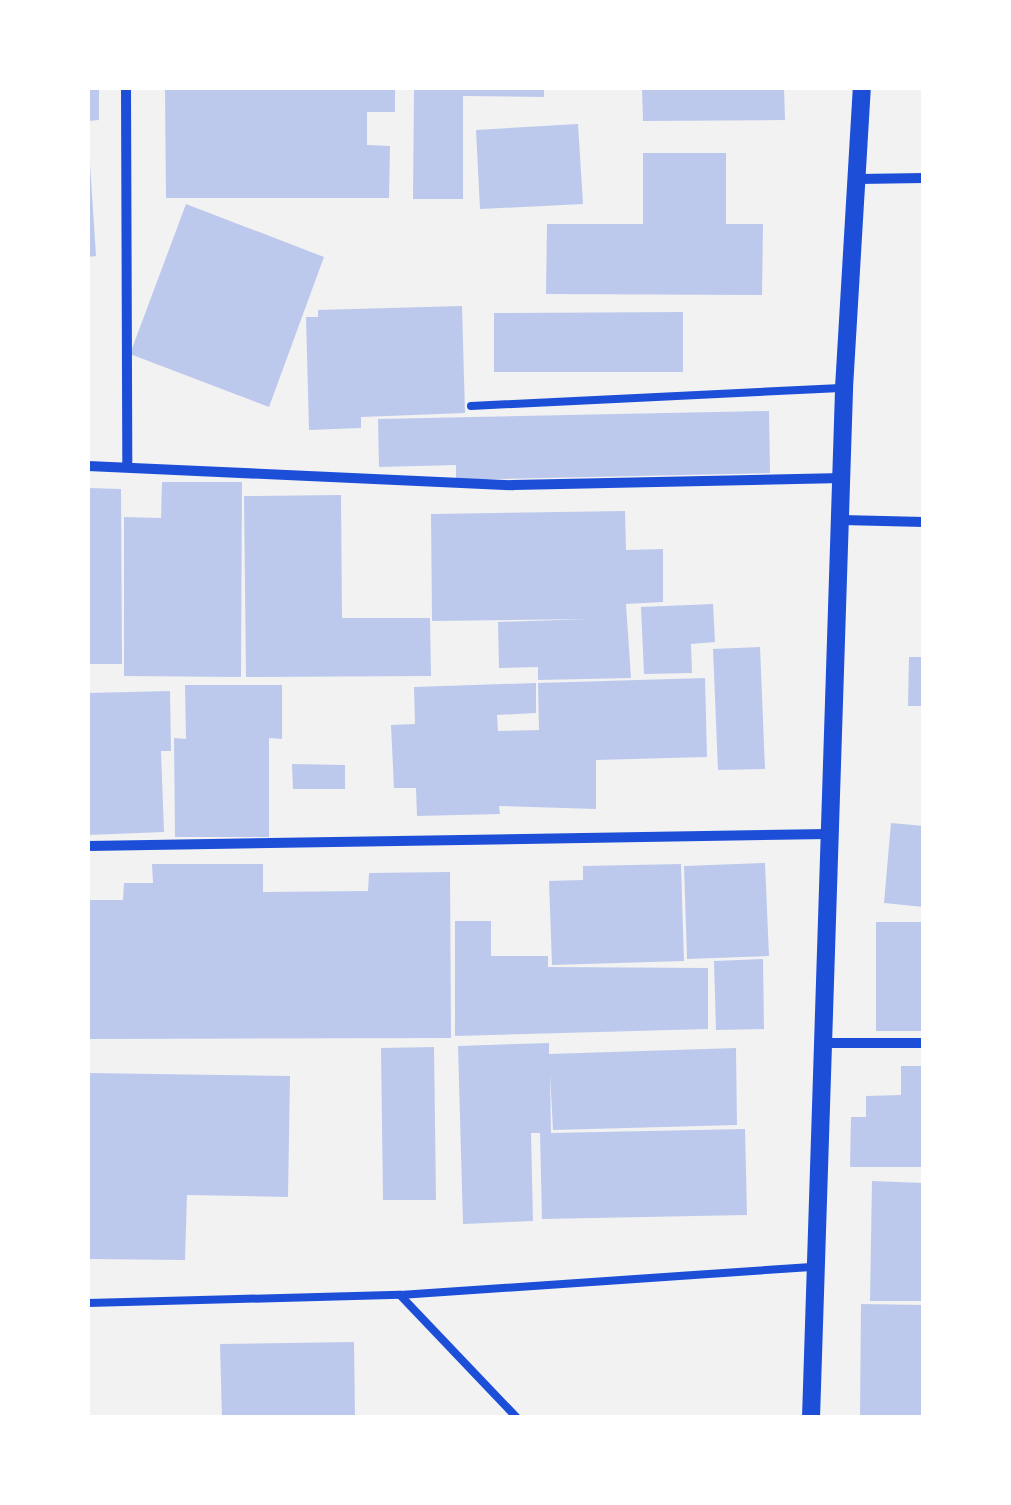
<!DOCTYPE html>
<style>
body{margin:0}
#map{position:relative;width:1011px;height:1505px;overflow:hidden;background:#f2f2f2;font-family:Figtree,sans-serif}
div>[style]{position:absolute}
.building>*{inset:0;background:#bdc9ec}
.service>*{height:8px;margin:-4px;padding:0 4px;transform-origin:4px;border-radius:4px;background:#1d4ed8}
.minor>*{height:10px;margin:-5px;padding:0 5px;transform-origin:5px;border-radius:5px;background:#1d4ed8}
.tertiary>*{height:18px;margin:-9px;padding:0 9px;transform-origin:9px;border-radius:9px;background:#1d4ed8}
span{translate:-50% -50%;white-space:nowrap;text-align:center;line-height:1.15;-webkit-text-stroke:10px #fff;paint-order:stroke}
.frame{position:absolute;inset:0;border:90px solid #fff;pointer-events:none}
</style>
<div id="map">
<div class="building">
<div style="clip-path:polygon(88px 88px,99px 88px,99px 120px,88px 121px)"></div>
<div style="clip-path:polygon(165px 88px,395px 88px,395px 112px,367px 112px,367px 145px,390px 146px,389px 198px,166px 198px)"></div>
<div style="clip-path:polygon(414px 88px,544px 88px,544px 97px,463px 96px,463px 199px,413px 199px)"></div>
<div style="clip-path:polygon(642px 88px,784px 88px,785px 120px,643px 121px)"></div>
<div style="clip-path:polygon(578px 124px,583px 204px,480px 209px,476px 130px)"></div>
<div style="clip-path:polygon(88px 133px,96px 256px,88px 257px)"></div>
<div style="clip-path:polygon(643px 153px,726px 153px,726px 224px,763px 224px,762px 295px,546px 294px,547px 224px,643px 224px)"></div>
<div style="clip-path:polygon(186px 204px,324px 257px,269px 407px,130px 354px)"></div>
<div style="clip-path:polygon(462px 306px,465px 413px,361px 417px,361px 428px,309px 430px,306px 317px,318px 317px,318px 310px)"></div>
<div style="clip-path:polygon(683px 312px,683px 372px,494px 372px,494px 313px)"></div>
<div style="clip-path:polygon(769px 411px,770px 473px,456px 480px,456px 465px,379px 467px,378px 419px)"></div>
<div style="clip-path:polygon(162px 482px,242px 482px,241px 677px,124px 676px,124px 517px,161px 518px)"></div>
<div style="clip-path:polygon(88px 488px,121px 489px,122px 664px,88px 664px)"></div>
<div style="clip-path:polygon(341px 495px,342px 618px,430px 618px,431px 676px,246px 677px,244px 496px)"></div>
<div style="clip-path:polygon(625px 511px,626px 550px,663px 549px,663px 602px,626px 604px,631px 678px,538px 680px,538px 667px,499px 668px,498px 622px,589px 619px,432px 621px,431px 514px)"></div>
<div style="clip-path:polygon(713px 604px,715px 642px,691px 644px,692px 673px,644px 674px,641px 607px)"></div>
<div style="clip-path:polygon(760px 647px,765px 769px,718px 770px,713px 649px)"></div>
<div style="clip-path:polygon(909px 657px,924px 657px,924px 706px,908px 706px)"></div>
<div style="clip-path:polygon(705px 678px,707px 757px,596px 760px,596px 809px,499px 806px,500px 814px,417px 816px,416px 788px,394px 788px,391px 725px,415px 724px,414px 687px,536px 683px,536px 713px,497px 715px,498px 731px,539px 730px,538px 683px)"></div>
<div style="clip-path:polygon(185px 685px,282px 685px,282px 739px,269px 738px,269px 837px,175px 837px,174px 738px,186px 739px)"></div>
<div style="clip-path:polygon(170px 691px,171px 751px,161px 751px,164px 832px,88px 835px,88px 693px)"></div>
<div style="clip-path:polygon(292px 764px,345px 765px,345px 789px,293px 789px)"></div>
<div style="clip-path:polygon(891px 823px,924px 826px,924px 907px,884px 903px)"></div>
<div style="clip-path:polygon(765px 863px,769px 956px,687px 959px,684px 866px)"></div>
<div style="clip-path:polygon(152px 864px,263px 864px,263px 892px,368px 891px,369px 873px,450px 872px,451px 1038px,88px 1039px,88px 900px,123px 900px,124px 883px,153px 883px)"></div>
<div style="clip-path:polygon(681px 864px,684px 961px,552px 965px,549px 881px,583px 880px,583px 866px)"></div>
<div style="clip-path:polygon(455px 921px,491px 921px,491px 956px,548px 956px,548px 967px,708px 968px,708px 1029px,455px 1036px)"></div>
<div style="clip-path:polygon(876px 922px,924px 922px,924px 1031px,876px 1031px)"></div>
<div style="clip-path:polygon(763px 959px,764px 1029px,716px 1030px,714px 961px)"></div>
<div style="clip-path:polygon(549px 1043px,549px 1054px,736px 1048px,737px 1125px,553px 1130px,550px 1073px,551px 1133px,745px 1129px,747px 1215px,542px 1219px,540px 1133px,531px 1133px,533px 1221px,463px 1224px,458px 1046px)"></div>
<div style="clip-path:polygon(434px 1047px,436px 1200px,383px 1200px,381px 1048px)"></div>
<div style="clip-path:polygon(901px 1066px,924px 1066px,924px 1167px,850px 1167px,851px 1117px,866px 1117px,866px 1096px,901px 1095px)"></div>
<div style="clip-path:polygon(88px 1073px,290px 1076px,288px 1197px,187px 1195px,185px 1260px,88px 1259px)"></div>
<div style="clip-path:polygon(872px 1181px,924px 1183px,924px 1301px,870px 1301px)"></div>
<div style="clip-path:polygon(861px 1304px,924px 1305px,924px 1418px,860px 1418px)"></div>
<div style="clip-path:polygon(354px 1342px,355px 1418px,222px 1418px,220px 1344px)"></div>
</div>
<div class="service">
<div style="left:471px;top:406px;width:370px;rotate:-2.8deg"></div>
<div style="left:400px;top:1295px;width:170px;rotate:46.4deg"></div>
<div style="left:88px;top:1303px;width:312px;rotate:-1.5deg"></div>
<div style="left:400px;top:1295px;width:416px;rotate:-3.9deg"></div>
</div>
<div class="minor">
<div style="left:126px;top:88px;width:378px;rotate:89.8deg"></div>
<div style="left:858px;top:179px;width:66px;rotate:-0.9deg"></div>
<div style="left:88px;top:466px;width:425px;rotate:2.6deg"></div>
<div style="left:513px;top:485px;width:330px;rotate:-1.2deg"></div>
<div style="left:842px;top:520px;width:82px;rotate:1.4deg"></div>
<div style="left:88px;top:846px;width:740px;rotate:-0.93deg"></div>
<div style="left:823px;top:1043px;width:101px"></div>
</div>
<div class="tertiary">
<div style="left:811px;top:1418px;width:1031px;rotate:-88.16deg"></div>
<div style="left:844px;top:388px;width:301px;rotate:-86.6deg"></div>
</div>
<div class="frame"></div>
</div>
